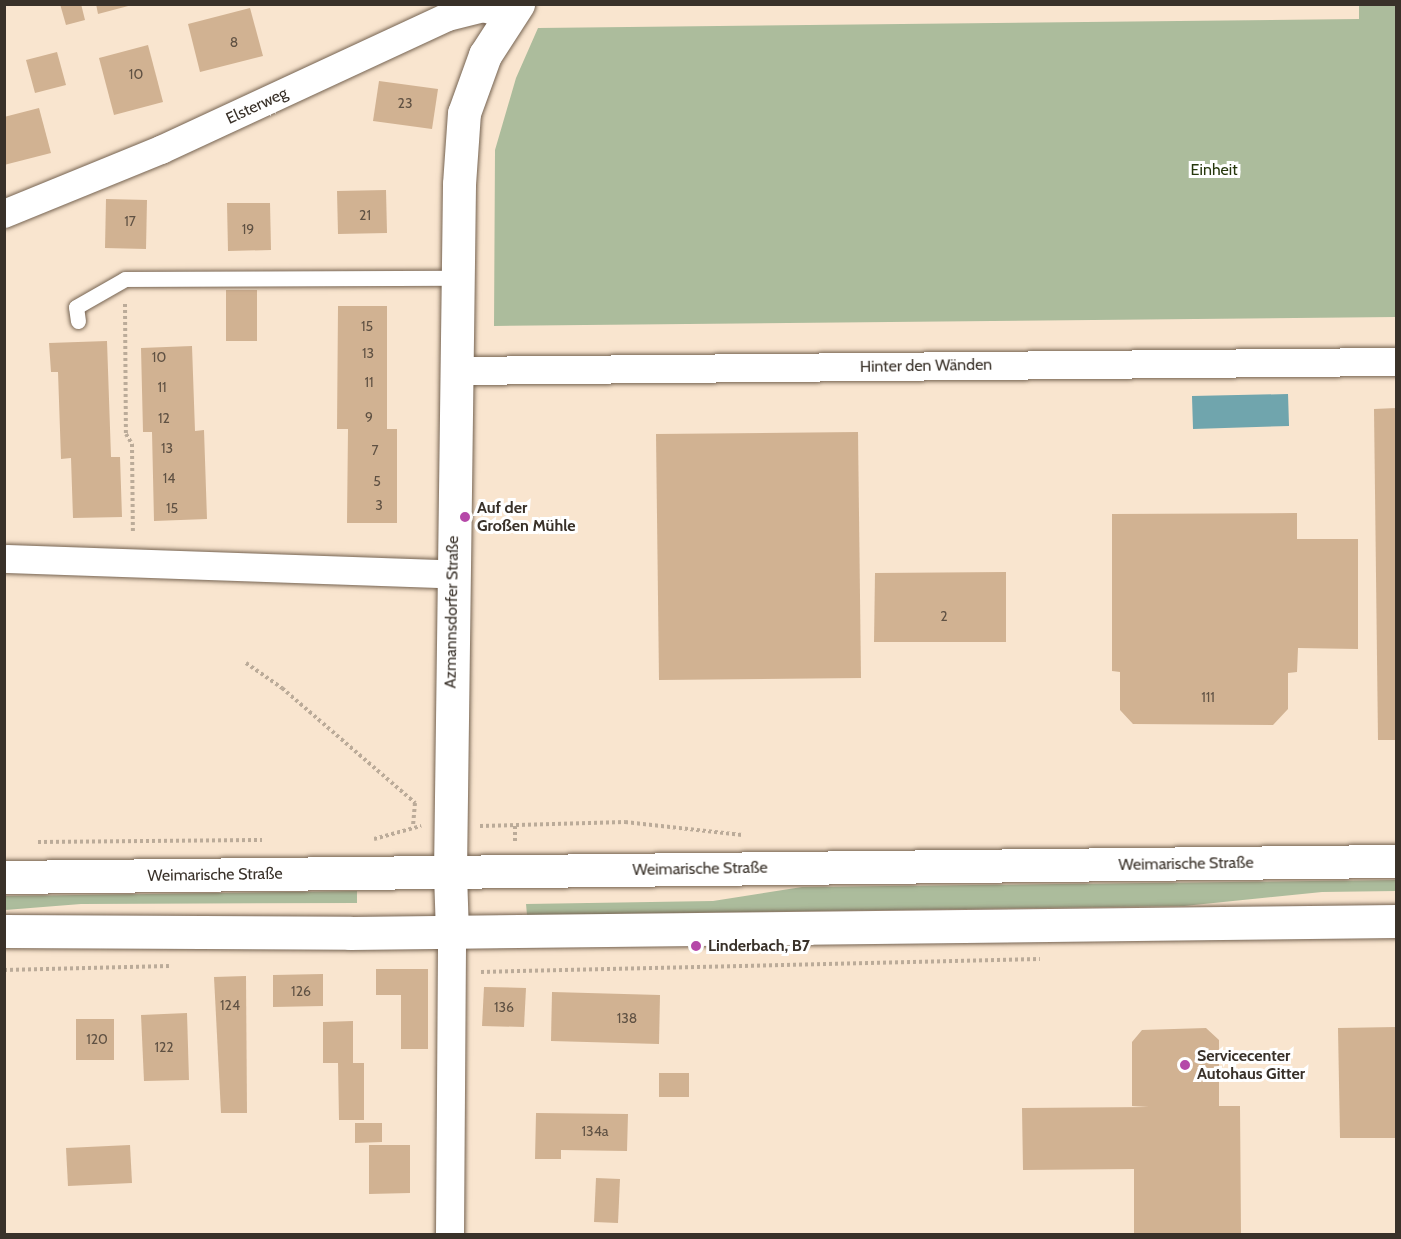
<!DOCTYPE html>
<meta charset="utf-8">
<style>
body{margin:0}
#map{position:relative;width:1401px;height:1239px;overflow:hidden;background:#f9e5cf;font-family:Cabin,sans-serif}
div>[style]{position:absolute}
.green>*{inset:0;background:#acbc9c}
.water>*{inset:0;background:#70a5ad}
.building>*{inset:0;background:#d1b292}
.path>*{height:4px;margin-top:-2px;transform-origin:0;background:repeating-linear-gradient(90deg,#bbab99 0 3px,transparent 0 6px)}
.roads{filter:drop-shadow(0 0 2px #756351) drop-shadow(0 0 2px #756351)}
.service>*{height:15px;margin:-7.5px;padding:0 7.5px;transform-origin:7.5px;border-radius:7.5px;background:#fff}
.minor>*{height:28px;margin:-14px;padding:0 14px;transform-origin:14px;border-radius:14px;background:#fff}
.tertiary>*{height:33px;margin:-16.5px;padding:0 16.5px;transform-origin:16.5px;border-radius:16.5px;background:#fff}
.primary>*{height:33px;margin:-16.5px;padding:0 16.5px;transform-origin:16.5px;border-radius:16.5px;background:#fff}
.dots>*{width:16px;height:16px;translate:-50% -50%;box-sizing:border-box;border:3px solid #fff;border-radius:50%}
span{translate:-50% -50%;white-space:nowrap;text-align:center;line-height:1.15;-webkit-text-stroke:6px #fff;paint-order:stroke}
.number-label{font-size:14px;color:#5f5143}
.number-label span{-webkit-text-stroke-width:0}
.street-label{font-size:16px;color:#393129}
.park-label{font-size:16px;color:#26370c}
.poi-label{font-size:16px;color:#393129;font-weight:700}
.left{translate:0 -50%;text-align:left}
.frame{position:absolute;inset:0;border:6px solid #393129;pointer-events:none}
</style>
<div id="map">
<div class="green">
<div style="clip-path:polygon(1359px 5px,1396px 5px,1396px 317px,494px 326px,495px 150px,516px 78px,538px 28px,1359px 19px)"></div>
<div style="clip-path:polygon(1396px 880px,1396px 891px,1322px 892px,1184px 906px,527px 915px,526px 904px,713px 901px,802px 887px)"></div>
<div style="clip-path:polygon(357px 891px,357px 903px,81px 904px,5px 910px,5px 896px)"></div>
</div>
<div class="water">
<div style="clip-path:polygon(1288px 394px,1289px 426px,1193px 429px,1192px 396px)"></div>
</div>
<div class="building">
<div style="clip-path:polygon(60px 4px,81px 4px,85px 20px,66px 25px)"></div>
<div style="clip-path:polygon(96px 4px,132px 4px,132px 5px,98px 14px)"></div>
<div style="clip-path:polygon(250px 8px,263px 56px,200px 72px,188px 24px)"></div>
<div style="clip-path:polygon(148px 45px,163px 102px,114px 115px,99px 58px)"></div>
<div style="clip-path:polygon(57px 52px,66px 85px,35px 93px,26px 60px)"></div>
<div style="clip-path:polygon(379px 81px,438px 89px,432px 129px,373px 121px)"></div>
<div style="clip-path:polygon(39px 108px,51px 153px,4px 165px,4px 117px)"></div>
<div style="clip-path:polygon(386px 190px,387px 233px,338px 234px,337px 191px)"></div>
<div style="clip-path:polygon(106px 199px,147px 200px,146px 249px,105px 248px)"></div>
<div style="clip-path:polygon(227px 203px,270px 203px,271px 250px,228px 251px)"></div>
<div style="clip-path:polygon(226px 290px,257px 290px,257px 341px,226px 341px)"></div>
<div style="clip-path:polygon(338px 306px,387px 306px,387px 429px,397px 429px,397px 523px,347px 523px,348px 429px,337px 429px)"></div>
<div style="clip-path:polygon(107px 341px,111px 457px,120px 457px,122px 517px,73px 518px,71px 458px,61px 459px,58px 372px,51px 372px,49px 343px)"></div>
<div style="clip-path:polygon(192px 346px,195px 431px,204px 430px,207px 519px,154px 521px,152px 432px,143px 432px,141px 348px)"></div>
<div style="clip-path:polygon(1396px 408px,1396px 740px,1378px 740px,1374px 409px)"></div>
<div style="clip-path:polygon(858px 432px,861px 678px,659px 680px,656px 434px)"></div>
<div style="clip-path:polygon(1297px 513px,1297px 539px,1358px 539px,1358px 649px,1298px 648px,1297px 672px,1288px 673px,1288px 709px,1273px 725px,1133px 724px,1120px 710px,1120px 672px,1112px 671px,1112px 514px)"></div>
<div style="clip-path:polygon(1006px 572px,1006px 642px,874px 642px,875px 573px)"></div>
<div style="clip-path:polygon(376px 969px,428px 969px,428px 1049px,401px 1049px,401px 995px,376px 995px)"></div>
<div style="clip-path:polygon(323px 974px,323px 1006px,273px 1007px,273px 975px)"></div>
<div style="clip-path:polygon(246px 976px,247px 1113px,221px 1113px,214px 977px)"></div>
<div style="clip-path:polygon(484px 987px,526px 988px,524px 1027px,482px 1026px)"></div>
<div style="clip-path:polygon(552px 992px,660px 995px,659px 1044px,551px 1041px)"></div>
<div style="clip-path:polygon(187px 1013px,189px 1080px,144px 1081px,141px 1015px)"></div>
<div style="clip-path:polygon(76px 1019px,114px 1019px,114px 1060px,76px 1060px)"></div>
<div style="clip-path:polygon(353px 1021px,353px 1063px,364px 1063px,364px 1120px,339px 1120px,338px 1063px,323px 1063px,323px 1022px)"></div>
<div style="clip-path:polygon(1396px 1027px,1396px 1138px,1340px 1138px,1338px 1028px)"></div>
<div style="clip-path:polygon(1206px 1028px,1219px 1040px,1219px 1106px,1240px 1106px,1241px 1234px,1134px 1234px,1134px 1169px,1023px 1170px,1022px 1108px,1149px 1107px,1132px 1106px,1132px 1042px,1142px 1030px)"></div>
<div style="clip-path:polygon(659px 1073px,689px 1073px,689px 1097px,659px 1097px)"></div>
<div style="clip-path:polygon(536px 1113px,628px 1114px,627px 1151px,561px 1150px,561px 1159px,535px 1159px)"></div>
<div style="clip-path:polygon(355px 1123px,382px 1123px,382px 1142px,355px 1143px)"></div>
<div style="clip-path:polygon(130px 1145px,132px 1183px,68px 1186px,66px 1148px)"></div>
<div style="clip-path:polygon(369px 1145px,410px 1145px,410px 1193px,369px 1194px)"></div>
<div style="clip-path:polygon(596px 1178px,620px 1179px,618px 1223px,594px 1222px)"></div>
</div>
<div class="path">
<div style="left:125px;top:304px;width:130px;rotate:89.6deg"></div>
<div style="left:126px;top:434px;width:12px;rotate:59deg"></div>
<div style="left:132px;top:444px;width:90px;rotate:89.4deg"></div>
<div style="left:246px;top:663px;width:44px;rotate:34.8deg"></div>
<div style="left:282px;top:688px;width:176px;rotate:40.8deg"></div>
<div style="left:415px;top:803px;width:23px;rotate:95deg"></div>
<div style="left:480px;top:826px;width:145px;rotate:-1.6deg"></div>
<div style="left:625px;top:822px;width:118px;rotate:6.3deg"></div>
<div style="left:515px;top:826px;width:16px;rotate:90deg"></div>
<div style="left:374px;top:839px;width:49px;rotate:-15.5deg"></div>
<div style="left:38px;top:842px;width:224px;rotate:-0.5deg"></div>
<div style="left:4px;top:970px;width:165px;rotate:-1.4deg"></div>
<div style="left:481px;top:972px;width:559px;rotate:-1.33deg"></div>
</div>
<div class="roads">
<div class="service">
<div style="left:78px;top:321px;width:14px;rotate:-98deg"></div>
<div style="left:76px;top:307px;width:56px;rotate:-29.7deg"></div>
<div style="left:125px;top:279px;width:332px;rotate:-0.2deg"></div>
</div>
<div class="minor">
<div style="left:4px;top:214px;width:170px;rotate:-22.2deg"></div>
<div style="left:161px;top:150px;width:316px;rotate:-24.9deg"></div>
<div style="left:448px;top:17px;width:36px;rotate:-14deg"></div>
<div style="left:483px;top:8px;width:27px;rotate:15deg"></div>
<div style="left:456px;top:371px;width:940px;rotate:-0.55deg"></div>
<div style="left:7px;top:559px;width:447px;rotate:2deg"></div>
<div style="left:450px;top:1234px;width:302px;rotate:-89.6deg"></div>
</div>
<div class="tertiary">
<div style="left:450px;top:873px;width:689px;rotate:-89.25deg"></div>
<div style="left:459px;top:184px;width:71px;rotate:-86deg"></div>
<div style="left:464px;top:113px;width:62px;rotate:-70.1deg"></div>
<div style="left:485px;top:55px;width:61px;rotate:-57.1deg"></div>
</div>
<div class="primary">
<div style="left:450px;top:873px;width:59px;rotate:88.1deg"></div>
<div style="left:4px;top:877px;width:1392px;rotate:-0.66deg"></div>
<div style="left:4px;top:931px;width:346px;rotate:0.3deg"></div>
<div style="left:350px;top:933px;width:1046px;rotate:-0.66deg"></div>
</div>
</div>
<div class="dots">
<div style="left:465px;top:517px;background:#b548a8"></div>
<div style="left:696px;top:946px;background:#b548a8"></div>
<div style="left:1185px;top:1065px;background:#b548a8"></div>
</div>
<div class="number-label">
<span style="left:234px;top:42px">8</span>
<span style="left:136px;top:74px">10</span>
<span style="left:405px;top:103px">23</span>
<span style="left:365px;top:215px">21</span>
<span style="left:130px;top:221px">17</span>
<span style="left:248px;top:229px">19</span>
<span style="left:367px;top:326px">15</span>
<span style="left:368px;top:353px">13</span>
<span style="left:159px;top:357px">10</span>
<span style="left:369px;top:382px">11</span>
<span style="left:162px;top:387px">11</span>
<span style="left:369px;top:417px">9</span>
<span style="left:164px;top:418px">12</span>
<span style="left:167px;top:448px">13</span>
<span style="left:375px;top:450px">7</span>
<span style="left:169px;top:478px">14</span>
<span style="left:377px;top:481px">5</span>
<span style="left:379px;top:505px">3</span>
<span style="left:172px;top:508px">15</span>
<span style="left:944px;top:616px">2</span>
<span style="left:1208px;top:697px">111</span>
<span style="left:301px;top:991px">126</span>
<span style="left:230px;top:1005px">124</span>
<span style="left:504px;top:1007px">136</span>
<span style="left:627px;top:1018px">138</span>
<span style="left:97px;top:1039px">120</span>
<span style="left:164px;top:1047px">122</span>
<span style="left:595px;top:1131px">134a</span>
</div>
<div class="street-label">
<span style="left:257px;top:106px;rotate:-25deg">Elsterweg</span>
<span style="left:926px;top:366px;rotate:-1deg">Hinter den Wänden</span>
<span style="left:452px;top:612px;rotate:-89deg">Azmannsdorfer Straße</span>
<span style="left:1186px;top:864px;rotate:-1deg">Weimarische Straße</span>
<span style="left:700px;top:869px;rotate:-1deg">Weimarische Straße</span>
<span style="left:215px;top:875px;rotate:-1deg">Weimarische Straße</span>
</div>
<div class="park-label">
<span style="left:1214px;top:170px">Einheit</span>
</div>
<div class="poi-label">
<span class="left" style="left:477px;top:517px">Auf der<br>Großen Mühle</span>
<span class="left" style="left:708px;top:946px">Linderbach, B7</span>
<span class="left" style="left:1197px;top:1065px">Servicecenter<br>Autohaus Gitter</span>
</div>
<div class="frame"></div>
</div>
